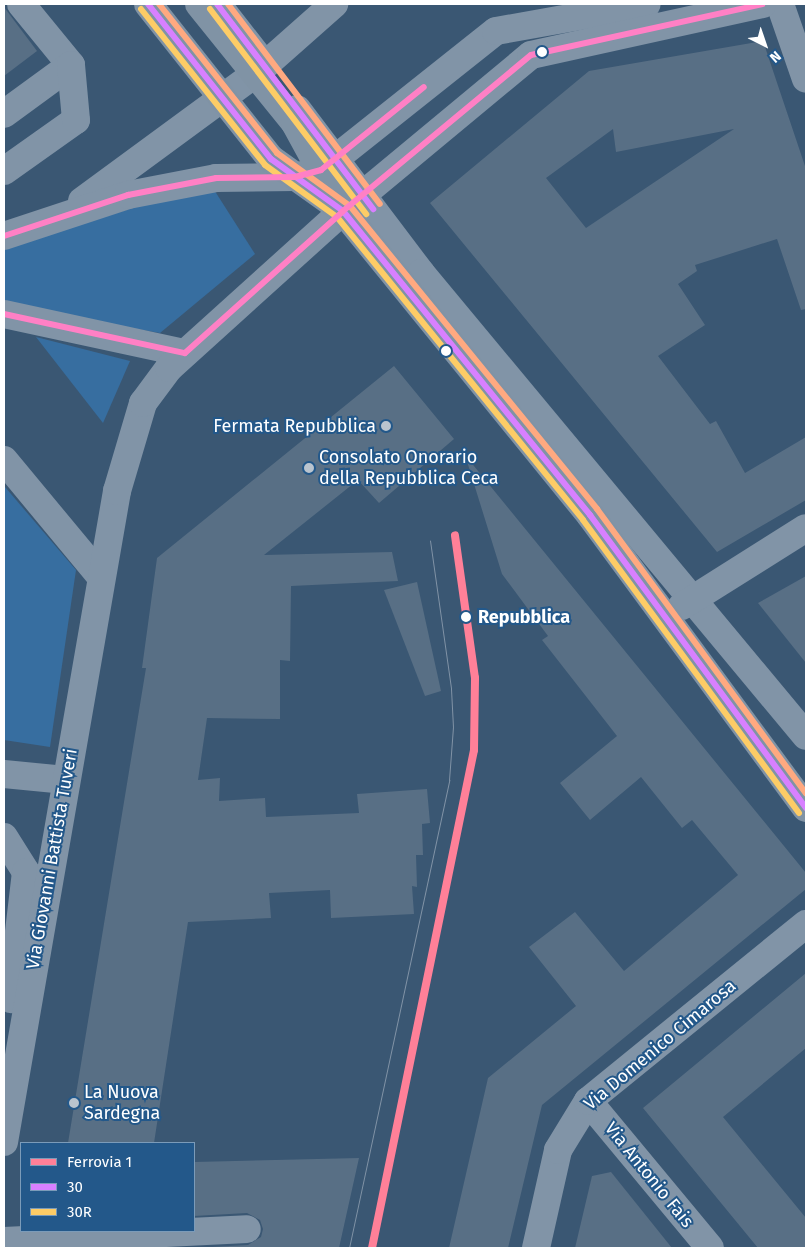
<!DOCTYPE html>
<style>
body{margin:0}
#map{position:relative;width:810px;height:1252px;overflow:hidden;background:#3a5773;font-family:"Fira Sans",sans-serif}
div>[style]{position:absolute}
.green>*{inset:0;background:#376ea0}
.building>*{inset:0;background:#586f85}
.minor>*{height:28px;margin:-14px;padding:0 14px;transform-origin:14px;border-radius:14px;background:#8194a7}
.major>*{height:28px;margin:-14px;padding:0 14px;transform-origin:14px;border-radius:14px;background:#8093a5}
.tram>*{height:1px;margin:-0.5px;padding:0 0.5px;transform-origin:0.5px;border-radius:0.5px;background:#8193a6}
.bus-1>*{height:6px;margin:-3px;padding:0 3px;transform-origin:3px;border-radius:3px;background:#d880ff}
.bus-2>*{height:6px;margin:-3px;padding:0 3px;transform-origin:3px;border-radius:3px;background:#fdcc66}
.bus-3>*{height:6px;margin:-3px;padding:0 3px;transform-origin:3px;border-radius:3px;background:#ffa980}
.bus-4>*{height:6px;margin:-3px;padding:0 3px;transform-origin:3px;border-radius:3px;background:#ff80c5}
.rail-1>*{height:8px;margin:-4px;padding:0 4px;transform-origin:4px;border-radius:4px;background:#ff8098}
.dots>*{width:14px;height:14px;translate:-50% -50%;box-sizing:border-box;border:2px solid #23588a;border-radius:50%}
span{translate:-50% -50%;white-space:nowrap;text-align:center;line-height:1.15;-webkit-text-stroke:4px #23588a;paint-order:stroke}
.poi-label{font-size:18px;color:#fff}
.right{translate:-100% -50%;text-align:right}
.left{translate:0 -50%;text-align:left}
.stop-label{font-size:18px;color:#fff;font-weight:700}
.street-label{font-size:18px;color:#fff}
.frame{position:absolute;inset:0;border:5px solid #fff;pointer-events:none}
.legend{position:absolute;left:20px;top:1142px;width:175px;height:90px;box-sizing:border-box;background:#23588a;border:1px solid #7b9bb9;margin:0;padding:6px 9px;list-style:none;font-size:15px;color:#fff}
.legend li{display:flex;align-items:center;gap:10px;height:25px}
.legend b{width:25px;border:1px solid #7b9bb9}
.north{position:absolute;left:740px;top:20px;width:50px;height:50px;-webkit-text-stroke:4px #23588a;paint-order:stroke;rotate:139deg;font-size:14px;font-weight:700;line-height:20px;text-align:center;color:#fff}
.north::after{content:'';display:block;margin:auto;width:18px;height:22px;background:#fff;clip-path:polygon(50% 0,100% 100%,50% 72%,0 100%)}
</style>
<div id="map">
<div class="green">
<div style="clip-path:polygon(211px 185px,255px 254px,160px 333px,4px 306px,4px 246px)"></div>
<div style="clip-path:polygon(36px 337px,130px 361px,103px 423px)"></div>
<div style="clip-path:polygon(5px 487px,76px 570px,50px 747px,4px 740px)"></div>
</div>
<div class="building">
<div style="clip-path:polygon(4px 7px,37px 51px,4px 76px)"></div>
<div style="clip-path:polygon(evenodd,763px 41px,806px 169px,806px 309px,801px 310px,777px 239px,695px 265px,697px 271px,678px 284px,705px 325px,658px 356px,710px 424px,716px 421px,745px 473px,806px 437px,806px 500px,717px 552px,430px 203px,589px 71px,763px 41px,613px 129px,616px 152px,734px 129px,586px 228px,546px 178px,613px 129px)"></div>
<div style="clip-path:polygon(394px 366px,454px 439px,379px 503px,358px 480px,264px 555px,392px 552px,398px 581px,291px 586px,290px 661px,280px 660px,280px 719px,207px 718px,198px 780px,220px 778px,219px 801px,265px 798px,266px 817px,359px 813px,357px 794px,427px 789px,430px 823px,422px 824px,423px 855px,416px 855px,417px 887px,412px 886px,414px 914px,331px 918px,330px 890px,269px 893px,271px 918px,188px 922px,154px 1143px,68px 1143px,146px 668px,142px 668px,157px 558px)"></div>
<div style="clip-path:polygon(465px 455px,806px 873px,806px 889px,542px 1105px,508px 1248px,449px 1248px,488px 1078px,576px 1006px,529px 947px,575px 912px,624px 971px,738px 875px,692px 820px,682px 828px,641px 777px,590px 820px,560px 783px,617px 736px,542px 640px,548px 636px,502px 574px)"></div>
<div style="clip-path:polygon(806px 576px,806px 663px,758px 603px)"></div>
<div style="clip-path:polygon(417px 582px,441px 691px,425px 696px,384px 590px)"></div>
<div style="clip-path:polygon(806px 973px,806px 1048px,723px 1117px,806px 1218px,806px 1248px,758px 1248px,643px 1108px)"></div>
<div style="clip-path:polygon(359px 1158px,339px 1248px,194px 1248px,248px 1245px,261px 1237px,263px 1229px,260px 1220px,247px 1213px,194px 1216px,194px 1162px)"></div>
<div style="clip-path:polygon(611px 1172px,672px 1248px,575px 1248px,592px 1176px)"></div>
</div>
<div class="minor">
<div style="left:21px;top:4px;width:79px;rotate:50.7deg"></div>
<div style="left:217px;top:4px;width:63px;rotate:52deg"></div>
<div style="left:780px;top:4px;width:79px;rotate:70.9deg"></div>
<div style="left:297px;top:109px;width:206px;rotate:52.9deg"></div>
<div style="left:421px;top:273px;width:602px;rotate:50.26deg"></div>
<div style="left:4px;top:114px;width:83px;rotate:-36.2deg"></div>
<div style="left:4px;top:171px;width:88px;rotate:-35.3deg"></div>
<div style="left:76px;top:120px;width:55px;rotate:-95.2deg"></div>
<div style="left:82px;top:201px;width:215px;rotate:-36.3deg"></div>
<div style="left:255px;top:74px;width:106px;rotate:-41.5deg"></div>
<div style="left:4px;top:236px;width:131px;rotate:-18.3deg"></div>
<div style="left:128px;top:195px;width:90px;rotate:-10.9deg"></div>
<div style="left:216px;top:178px;width:79px;rotate:-0.7deg"></div>
<div style="left:295px;top:177px;width:27px;rotate:-15deg"></div>
<div style="left:321px;top:170px;width:223px;rotate:-38.5deg"></div>
<div style="left:496px;top:31px;width:153px;rotate:-10.1deg"></div>
<div style="left:4px;top:314px;width:185px;rotate:12.2deg"></div>
<div style="left:4px;top:460px;width:152px;rotate:50.3deg"></div>
<div style="left:682px;top:606px;width:146px;rotate:-32.2deg"></div>
<div style="left:4px;top:774px;width:62px;rotate:5.5deg"></div>
<div style="left:4px;top:837px;width:41px;rotate:57.8deg"></div>
<div style="left:26px;top:872px;width:128px;rotate:96.7deg"></div>
<div style="left:588px;top:1101px;width:191px;rotate:50.3deg"></div>
<div style="left:4px;top:1142px;width:661px;rotate:-80.15deg"></div>
<div style="left:117px;top:491px;width:92px;rotate:-73.5deg"></div>
<div style="left:143px;top:403px;width:44px;rotate:-53.4deg"></div>
<div style="left:169px;top:368px;width:234px;rotate:-42.1deg"></div>
<div style="left:343px;top:211px;width:244px;rotate:-39.7deg"></div>
<div style="left:531px;top:55px;width:237px;rotate:-12.4deg"></div>
<div style="left:4px;top:1241px;width:243px;rotate:-2.8deg"></div>
<div style="left:536px;top:1248px;width:100px;rotate:-77.3deg"></div>
<div style="left:558px;top:1150px;width:57px;rotate:-58.5deg"></div>
<div style="left:588px;top:1101px;width:281px;rotate:-39.1deg"></div>
</div>
<div class="major">
<div style="left:148px;top:4px;width:198px;rotate:51.6deg"></div>
<div style="left:271px;top:159px;width:82px;rotate:35.6deg"></div>
<div style="left:199px;top:4px;width:153px;rotate:51.1deg"></div>
<div style="left:295px;top:123px;width:100px;rotate:61.4deg"></div>
<div style="left:343px;top:211px;width:392px;rotate:50.9deg"></div>
<div style="left:590px;top:515px;width:364px;rotate:53.6deg"></div>
</div>
<div class="tram">
<div style="left:349px;top:1248px;width:479px;rotate:-77.9deg"></div>
<div style="left:449px;top:780px;width:53px;rotate:-85.7deg"></div>
<div style="left:453px;top:727px;width:39px;rotate:-93deg"></div>
<div style="left:451px;top:688px;width:149px;rotate:-98.1deg"></div>
</div>
<div class="bus-1">
<div style="left:148px;top:4px;width:198px;rotate:51.6deg"></div>
<div style="left:271px;top:159px;width:89px;rotate:35.8deg"></div>
<div style="left:343px;top:211px;width:392px;rotate:50.9deg"></div>
<div style="left:590px;top:515px;width:364px;rotate:53.6deg"></div>
<div style="left:217px;top:4px;width:258px;rotate:52.7deg"></div>
</div>
<div class="bus-2">
<div style="left:141px;top:9px;width:199px;rotate:51.5deg"></div>
<div style="left:265px;top:165px;width:89px;rotate:35.8deg"></div>
<div style="left:337px;top:217px;width:390px;rotate:50.9deg"></div>
<div style="left:583px;top:520px;width:364px;rotate:53.6deg"></div>
<div style="left:210px;top:9px;width:258px;rotate:52.7deg"></div>
</div>
<div class="bus-3">
<div style="left:159px;top:4px;width:190px;rotate:51.6deg"></div>
<div style="left:277px;top:153px;width:90px;rotate:36deg"></div>
<div style="left:350px;top:206px;width:391px;rotate:50.8deg"></div>
<div style="left:597px;top:509px;width:353px;rotate:53.7deg"></div>
<div style="left:228px;top:4px;width:251px;rotate:52.8deg"></div>
</div>
<div class="bus-4">
<div style="left:4px;top:236px;width:131px;rotate:-18.3deg"></div>
<div style="left:128px;top:195px;width:90px;rotate:-10.9deg"></div>
<div style="left:216px;top:178px;width:79px;rotate:-0.7deg"></div>
<div style="left:295px;top:177px;width:27px;rotate:-15deg"></div>
<div style="left:321px;top:170px;width:132px;rotate:-38.9deg"></div>
<div style="left:4px;top:314px;width:185px;rotate:12.2deg"></div>
<div style="left:185px;top:353px;width:212px;rotate:-41.9deg"></div>
<div style="left:343px;top:211px;width:244px;rotate:-39.7deg"></div>
<div style="left:531px;top:55px;width:237px;rotate:-12.4deg"></div>
</div>
<div class="rail-1">
<div style="left:372px;top:1248px;width:508px;rotate:-78.42deg"></div>
<div style="left:474px;top:750px;width:72px;rotate:-89.2deg"></div>
<div style="left:475px;top:678px;width:144px;rotate:-98deg"></div>
</div>
<div class="dots">
<div style="left:542px;top:52px;background:#fff"></div>
<div style="left:446px;top:351px;background:#fff"></div>
<div style="left:386px;top:426px;background:#bac4ce"></div>
<div style="left:309px;top:468px;background:#bac4ce"></div>
<div style="left:466px;top:617px;background:#fff"></div>
<div style="left:74px;top:1103px;background:#bac4ce"></div>
</div>
<div class="poi-label">
<span class="right" style="left:376px;top:426px">Fermata Repubblica</span>
<span class="left" style="left:319px;top:468px">Consolato Onorario<br>della Repubblica Ceca</span>
<span class="left" style="left:84px;top:1103px">La Nuova<br>Sardegna</span>
</div>
<div class="stop-label">
<span class="left" style="left:478px;top:617px">Repubblica</span>
</div>
<div class="street-label">
<span style="left:52px;top:859px;rotate:-80deg">Via Giovanni Battista Tuveri</span>
<span style="left:660px;top:1045px;rotate:-40deg">Via Domenico Cimarosa</span>
<span style="left:649px;top:1175px;rotate:51deg">Via Antonio Fais</span>
</div>
<div class="frame"></div>
<ul class="legend">
<li><b style="height:6px;background:#ff8098"></b>Ferrovia 1</li>
<li><b style="height:6px;background:#d880ff"></b>30</li>
<li><b style="height:6px;background:#fdcc66"></b>30R</li>
</ul>
<div class="north">N</div>
</div>
